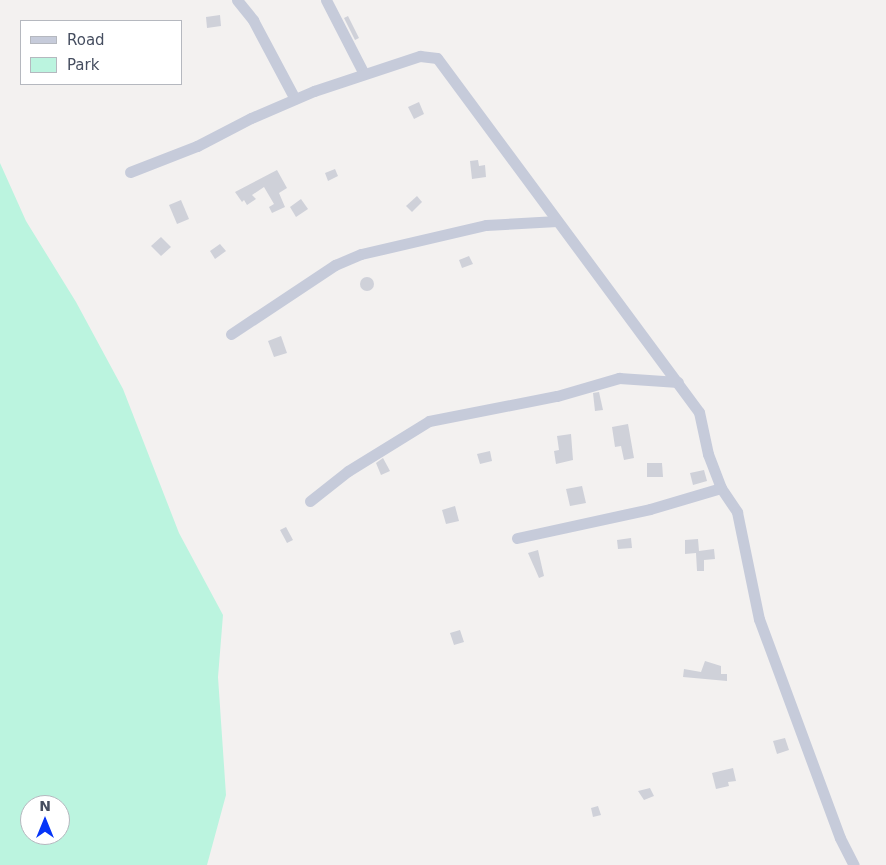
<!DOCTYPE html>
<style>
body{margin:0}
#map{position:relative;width:886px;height:865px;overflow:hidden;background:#f3f1f0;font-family:"DejaVu Sans",sans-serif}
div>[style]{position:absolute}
.green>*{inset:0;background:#bbf4df}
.building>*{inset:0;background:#cfd1d9}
.round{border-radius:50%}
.minor>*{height:11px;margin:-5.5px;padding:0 5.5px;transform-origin:5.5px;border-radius:5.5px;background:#c6cbda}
span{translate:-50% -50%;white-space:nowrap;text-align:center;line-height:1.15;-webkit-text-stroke:4.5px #fff;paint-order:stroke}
.legend{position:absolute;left:20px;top:20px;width:162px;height:65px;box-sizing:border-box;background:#fff;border:1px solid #b5b8bf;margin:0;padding:6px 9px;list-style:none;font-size:15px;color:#464e60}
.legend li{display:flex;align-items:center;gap:10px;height:25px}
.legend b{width:25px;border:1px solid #b5b8bf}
.north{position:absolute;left:20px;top:795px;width:50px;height:50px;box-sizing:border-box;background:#fff;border:1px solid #b5b8bf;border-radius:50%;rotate:0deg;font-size:14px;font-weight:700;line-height:20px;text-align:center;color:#464e60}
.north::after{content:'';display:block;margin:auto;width:18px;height:22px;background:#0635f8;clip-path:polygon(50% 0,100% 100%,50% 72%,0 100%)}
</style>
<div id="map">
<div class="green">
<div style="clip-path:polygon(evenodd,0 163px,26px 221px,76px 302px,123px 389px,179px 533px,223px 615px,218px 677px,226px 795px,207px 865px,0 865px,0 163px,30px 805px,60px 805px,60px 835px,30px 835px,30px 805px)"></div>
</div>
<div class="building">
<div style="clip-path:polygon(220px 15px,221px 26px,207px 28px,206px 17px)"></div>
<div style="clip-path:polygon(348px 16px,359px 38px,355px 40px,344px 18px)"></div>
<div style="clip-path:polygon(419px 102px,424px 114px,414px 119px,408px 107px)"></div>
<div style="clip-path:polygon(478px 160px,479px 166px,485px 165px,486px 177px,472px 179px,470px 161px)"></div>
<div style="clip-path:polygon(335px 169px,338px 176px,328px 181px,325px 173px)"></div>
<div style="clip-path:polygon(277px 170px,287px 188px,279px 193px,285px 207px,272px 213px,269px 207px,274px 204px,264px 187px,252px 195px,256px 199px,247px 205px,244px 200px,242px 202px,235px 192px)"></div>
<div style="clip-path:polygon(417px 196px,422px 202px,412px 212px,406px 206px)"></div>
<div style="clip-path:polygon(301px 199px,308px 209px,296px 217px,290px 207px)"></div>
<div style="clip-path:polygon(181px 200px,189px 219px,177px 224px,169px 205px)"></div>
<div style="clip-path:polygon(161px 237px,171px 247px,161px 256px,151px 246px)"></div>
<div style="clip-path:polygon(220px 244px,226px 251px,215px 259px,210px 251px)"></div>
<div style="clip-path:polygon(469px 256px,473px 264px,462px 268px,459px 260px)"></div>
<div class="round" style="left:360px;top:277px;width:14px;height:14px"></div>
<div style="clip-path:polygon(281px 336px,287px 353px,274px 357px,268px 341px)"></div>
<div style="clip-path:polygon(599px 392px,603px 410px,595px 411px,593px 393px)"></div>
<div style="clip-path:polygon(628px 424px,634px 458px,624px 460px,621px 446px,615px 447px,612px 427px)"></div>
<div style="clip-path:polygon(571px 434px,573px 460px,556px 464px,554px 451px,559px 450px,557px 436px)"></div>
<div style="clip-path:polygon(490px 451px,492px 461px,480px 464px,477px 454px)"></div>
<div style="clip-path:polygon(383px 458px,390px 471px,381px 475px,376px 463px)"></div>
<div style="clip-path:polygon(647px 463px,662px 463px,663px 477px,647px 477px)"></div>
<div style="clip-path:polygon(704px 470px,707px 481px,693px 485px,690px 473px)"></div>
<div style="clip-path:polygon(582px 486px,586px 503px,570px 506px,566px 489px)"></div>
<div style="clip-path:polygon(455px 506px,459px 521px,446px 524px,442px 510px)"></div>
<div style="clip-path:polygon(286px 527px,293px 540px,287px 543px,280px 530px)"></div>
<div style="clip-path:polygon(631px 538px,632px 548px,618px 549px,617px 540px)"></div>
<div style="clip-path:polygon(698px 539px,699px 551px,714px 549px,715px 559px,704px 560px,704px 571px,697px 571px,696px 553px,685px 554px,685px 540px)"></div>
<div style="clip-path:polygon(538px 550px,544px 576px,539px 578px,528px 553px)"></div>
<div style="clip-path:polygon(460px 630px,464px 642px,454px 645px,450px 633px)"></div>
<div style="clip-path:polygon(705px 661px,721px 666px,721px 674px,727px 674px,727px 681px,683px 677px,684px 669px,701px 672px)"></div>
<div style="clip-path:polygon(785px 738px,789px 750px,777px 754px,773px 741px)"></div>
<div style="clip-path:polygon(733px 768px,736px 781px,728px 782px,729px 786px,716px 789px,712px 773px)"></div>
<div style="clip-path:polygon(650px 788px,654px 796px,644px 800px,638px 791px)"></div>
<div style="clip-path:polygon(598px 806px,601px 815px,593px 817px,591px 808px)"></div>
</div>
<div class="minor">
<div style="left:237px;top:0;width:26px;rotate:51deg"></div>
<div style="left:253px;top:20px;width:89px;rotate:62deg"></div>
<div style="left:326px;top:0;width:83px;rotate:62.8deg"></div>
<div style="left:130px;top:172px;width:72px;rotate:-21.2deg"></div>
<div style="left:197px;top:146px;width:61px;rotate:-27.4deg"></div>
<div style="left:251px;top:118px;width:69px;rotate:-23.2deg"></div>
<div style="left:314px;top:91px;width:112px;rotate:-18.3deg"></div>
<div style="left:420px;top:56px;width:17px;rotate:7deg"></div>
<div style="left:437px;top:58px;width:440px;rotate:53.5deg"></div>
<div style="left:699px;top:412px;width:43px;rotate:77.9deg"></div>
<div style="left:708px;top:454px;width:36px;rotate:69deg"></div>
<div style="left:721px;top:488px;width:29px;rotate:56deg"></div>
<div style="left:737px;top:512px;width:109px;rotate:78.4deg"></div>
<div style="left:759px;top:619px;width:233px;rotate:69.7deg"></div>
<div style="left:840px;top:838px;width:30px;rotate:63deg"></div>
<div style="left:231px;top:334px;width:125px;rotate:-33.6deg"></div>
<div style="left:335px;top:265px;width:28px;rotate:-23deg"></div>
<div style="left:361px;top:254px;width:128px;rotate:-13.1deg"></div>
<div style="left:486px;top:225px;width:71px;rotate:-3.2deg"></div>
<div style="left:310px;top:501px;width:48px;rotate:-38.3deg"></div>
<div style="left:348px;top:471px;width:95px;rotate:-31.7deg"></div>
<div style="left:429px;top:421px;width:130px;rotate:-11.1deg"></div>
<div style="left:557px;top:396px;width:65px;rotate:-16.2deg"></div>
<div style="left:619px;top:378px;width:59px;rotate:3.9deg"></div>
<div style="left:517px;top:538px;width:136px;rotate:-12.3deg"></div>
<div style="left:650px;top:509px;width:74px;rotate:-16.5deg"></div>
</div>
<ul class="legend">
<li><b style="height:6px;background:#c6cbda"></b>Road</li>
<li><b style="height:14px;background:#bbf4df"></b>Park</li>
</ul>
<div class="north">N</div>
</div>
